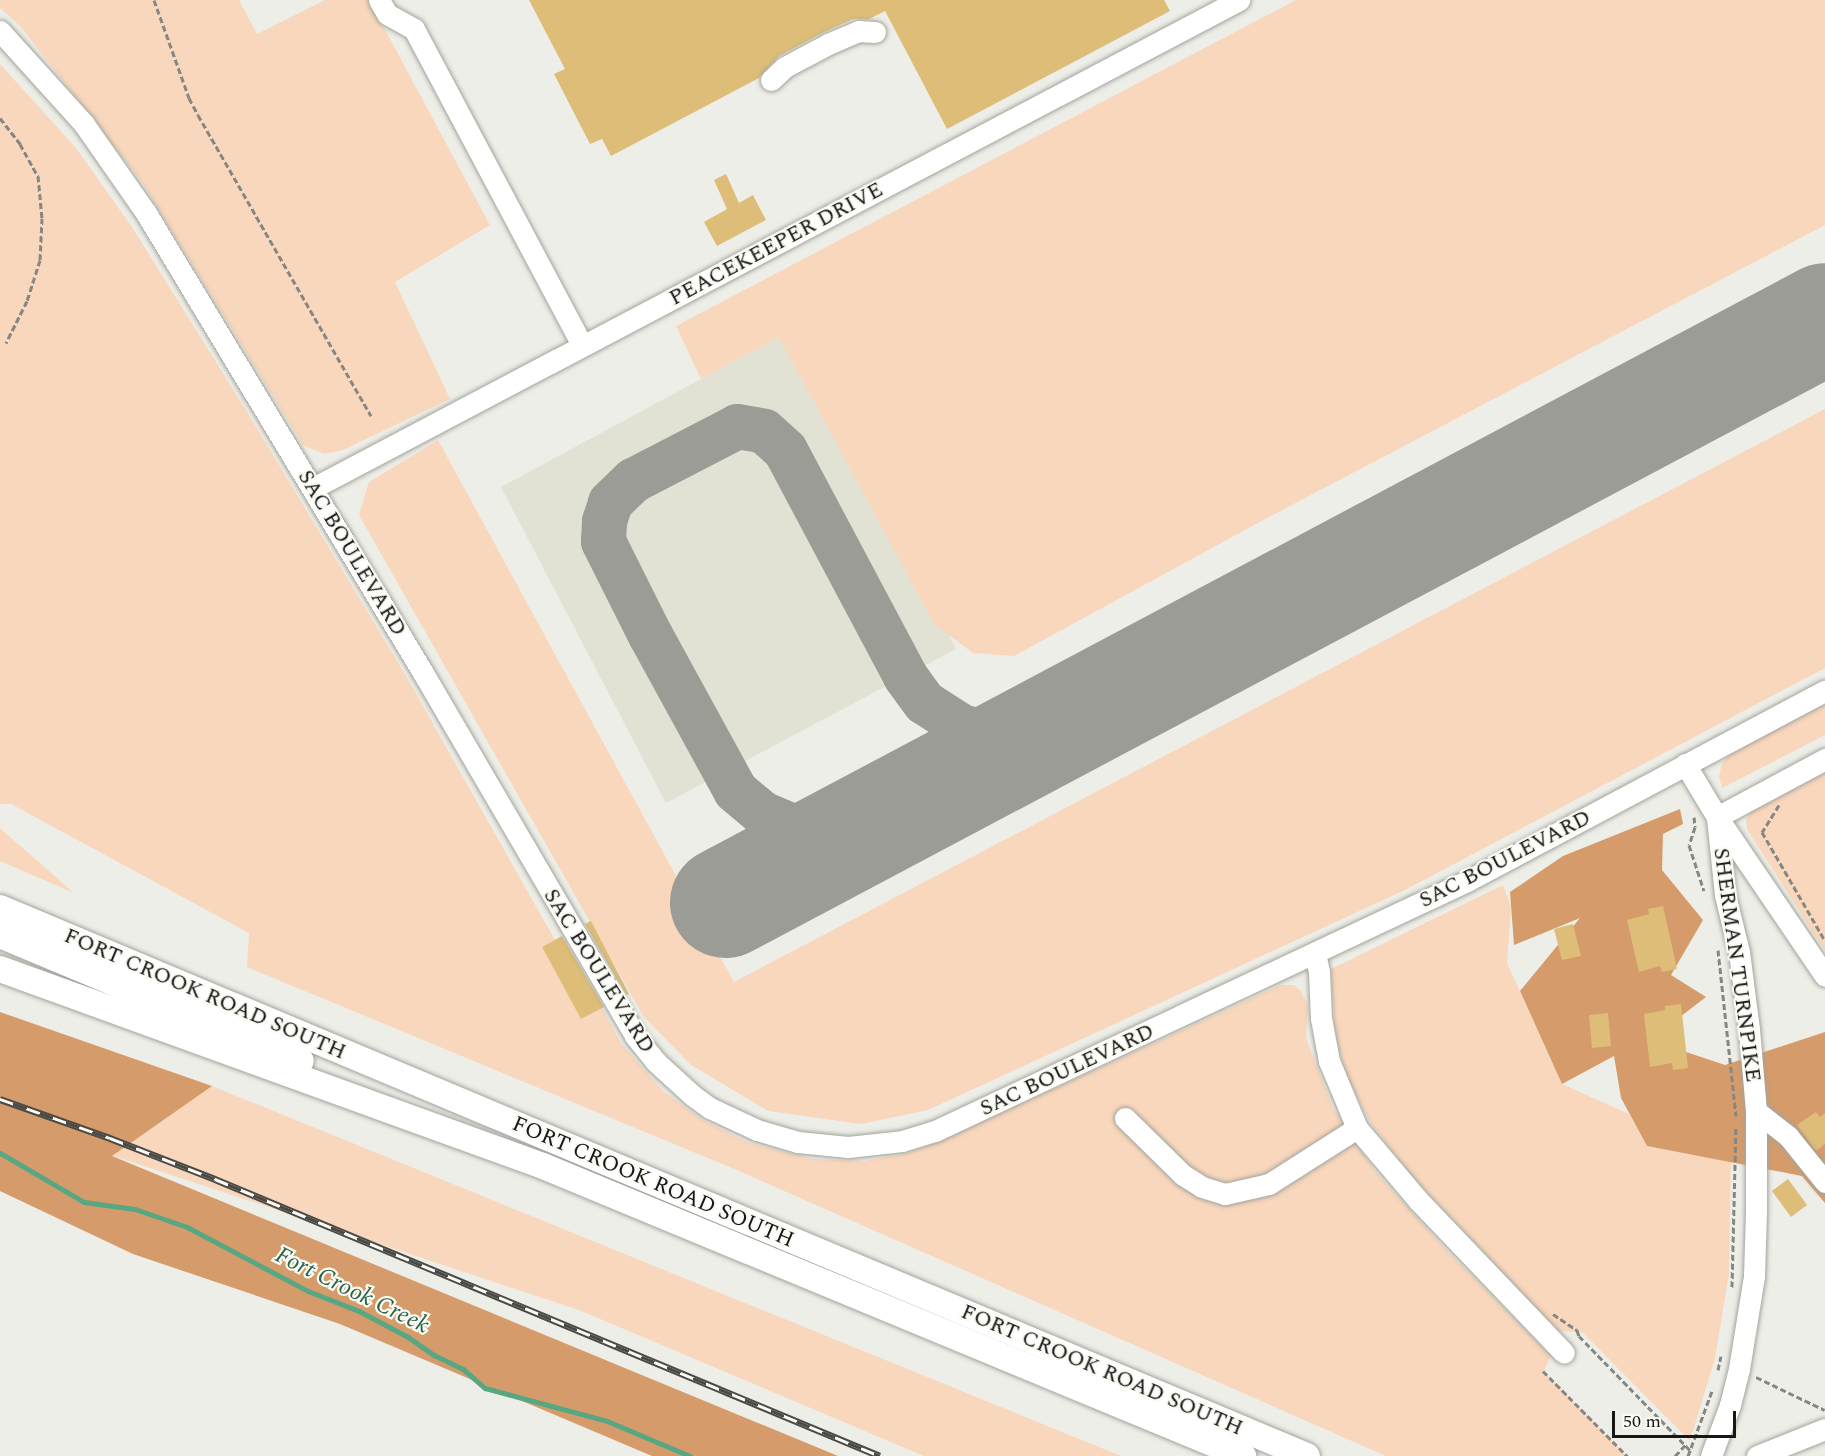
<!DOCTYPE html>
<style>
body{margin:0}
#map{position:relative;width:1825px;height:1456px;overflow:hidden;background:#edeee7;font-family:Spectral,serif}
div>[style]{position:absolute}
.built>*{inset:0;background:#e1e2d4}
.green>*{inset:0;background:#f9d7bc}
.forest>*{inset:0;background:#d69b6a}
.stream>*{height:5px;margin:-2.5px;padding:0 2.5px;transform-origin:2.5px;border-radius:2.5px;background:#58a783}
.taxiway>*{height:45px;margin:-22.5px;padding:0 22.5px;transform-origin:22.5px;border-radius:22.5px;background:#9b9c96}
.runway>*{height:111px;margin:-55.5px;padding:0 55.5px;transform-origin:55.5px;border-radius:55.5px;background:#9b9c96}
.building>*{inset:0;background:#ddbd78}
.path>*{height:3px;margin-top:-1.5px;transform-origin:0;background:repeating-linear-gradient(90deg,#868682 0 6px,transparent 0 9px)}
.roads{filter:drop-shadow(0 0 2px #a3a49d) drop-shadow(0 0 2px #a3a49d)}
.minor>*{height:21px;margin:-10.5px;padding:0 10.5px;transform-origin:10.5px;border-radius:10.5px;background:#fff}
.major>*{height:26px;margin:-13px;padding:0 13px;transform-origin:13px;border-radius:13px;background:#fff}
.rail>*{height:7px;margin-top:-3.5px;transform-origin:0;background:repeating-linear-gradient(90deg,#fafbf4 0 14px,#494946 0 28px);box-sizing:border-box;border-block:2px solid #494946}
span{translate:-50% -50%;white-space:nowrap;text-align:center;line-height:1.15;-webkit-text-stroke:4.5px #fafbf4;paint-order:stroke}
.street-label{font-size:22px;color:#171715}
.water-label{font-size:24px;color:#28644a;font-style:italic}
.scale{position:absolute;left:1612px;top:1411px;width:124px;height:27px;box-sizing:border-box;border:3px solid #171715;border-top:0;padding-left:8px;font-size:18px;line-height:21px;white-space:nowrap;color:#171715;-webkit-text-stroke:4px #fafbf4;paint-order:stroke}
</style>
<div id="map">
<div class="built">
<div style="clip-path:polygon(788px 332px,956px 649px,666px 803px,501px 487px)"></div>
</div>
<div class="green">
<div style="clip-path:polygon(0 0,239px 0,257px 34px,325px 0,369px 0,490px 225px,395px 282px,450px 399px,343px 450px,324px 454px,303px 445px,142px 182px,20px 26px,0 8px)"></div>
<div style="clip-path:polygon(1296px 0,1825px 0,1825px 225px,1267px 518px,1014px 656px,973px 653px,934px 624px,779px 337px,701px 379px,676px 326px)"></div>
<div style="clip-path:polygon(0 64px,76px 148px,132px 227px,247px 412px,406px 676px,555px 940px,542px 947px,581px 1019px,602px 1008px,621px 1043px,663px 1091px,701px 1119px,749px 1143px,812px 1159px,865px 1161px,908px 1153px,948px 1137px,1281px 985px,1294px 985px,1301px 991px,1308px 1005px,1306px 1038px,1333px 1108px,1374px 1170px,1449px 1253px,1551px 1355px,1544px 1371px,1627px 1456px,1386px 1456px,739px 1171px,247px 967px,249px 933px,11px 804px,0 804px)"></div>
<div style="clip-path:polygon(1825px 409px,1825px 668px,1405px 890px,928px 1110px,861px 1124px,768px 1111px,691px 1065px,644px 1017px,359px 515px,369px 482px,438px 440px,734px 982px)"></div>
<div style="clip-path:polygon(1825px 703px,1825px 735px,1722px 788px,1719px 776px,1722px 763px,1732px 752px)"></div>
<div style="clip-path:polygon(1825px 771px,1825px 951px,1747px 829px,1746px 820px,1751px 811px)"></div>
<div style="clip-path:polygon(0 828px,74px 893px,0 861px)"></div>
<div style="clip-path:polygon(1503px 885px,1511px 907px,1507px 963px,1562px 1084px,1629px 1114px,1647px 1146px,1731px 1162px,1729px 1274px,1715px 1358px,1690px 1441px,1582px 1332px,1558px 1331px,1412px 1176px,1372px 1125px,1346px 1075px,1335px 1032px,1331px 969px)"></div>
<div style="clip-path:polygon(212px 1086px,1121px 1456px,924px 1456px,579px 1310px,111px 1155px)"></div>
</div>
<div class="forest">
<div style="clip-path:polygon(1680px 809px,1683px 824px,1663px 834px,1662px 870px,1703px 920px,1671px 975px,1706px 997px,1650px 1040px,1725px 1065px,1825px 1032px,1825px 1203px,1802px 1176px,1647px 1146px,1621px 1098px,1614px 1056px,1562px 1084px,1520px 991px,1580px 918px,1514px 945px,1510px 892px,1563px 856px)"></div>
<div style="clip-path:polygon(0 1012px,212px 1086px,112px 1156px,838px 1456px,652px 1456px,340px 1324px,133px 1254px,0 1191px)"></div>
</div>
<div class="stream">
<div style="left:0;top:1153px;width:97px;rotate:30.3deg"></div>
<div style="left:84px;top:1202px;width:51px;rotate:7.8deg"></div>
<div style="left:135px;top:1209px;width:55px;rotate:19.1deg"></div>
<div style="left:187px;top:1227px;width:137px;rotate:27.9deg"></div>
<div style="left:308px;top:1291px;width:55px;rotate:21.4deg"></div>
<div style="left:359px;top:1311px;width:55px;rotate:28deg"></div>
<div style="left:408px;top:1337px;width:32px;rotate:35deg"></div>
<div style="left:434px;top:1355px;width:32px;rotate:26deg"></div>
<div style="left:463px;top:1369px;width:29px;rotate:41deg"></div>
<div style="left:485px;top:1388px;width:126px;rotate:15.1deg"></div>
<div style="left:607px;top:1421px;width:90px;rotate:22.9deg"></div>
</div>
<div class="taxiway">
<div style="left:885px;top:817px;width:55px;rotate:166.2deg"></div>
<div style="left:832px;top:830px;width:37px;rotate:-175deg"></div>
<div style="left:795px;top:827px;width:36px;rotate:-157deg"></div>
<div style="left:762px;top:813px;width:35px;rotate:-140deg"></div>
<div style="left:735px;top:790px;width:177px;rotate:-118.7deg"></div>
<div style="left:650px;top:635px;width:105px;rotate:-116.6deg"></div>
<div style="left:603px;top:541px;width:20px;rotate:-87deg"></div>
<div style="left:604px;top:521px;width:20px;rotate:-72deg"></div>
<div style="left:610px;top:502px;width:32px;rotate:-44deg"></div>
<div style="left:633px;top:480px;width:117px;rotate:-27.4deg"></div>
<div style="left:737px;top:426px;width:27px;rotate:10deg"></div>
<div style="left:764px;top:431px;width:28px;rotate:42deg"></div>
<div style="left:785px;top:450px;width:256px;rotate:62deg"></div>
<div style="left:905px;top:676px;width:32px;rotate:54deg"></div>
<div style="left:924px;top:702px;width:44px;rotate:33deg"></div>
<div style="left:961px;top:726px;width:24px;rotate:15deg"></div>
<div style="left:984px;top:732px;width:43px"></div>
<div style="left:1027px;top:732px;width:38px;rotate:-15deg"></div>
</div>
<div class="runway">
<div style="left:725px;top:902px;width:1245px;rotate:-27.96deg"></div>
</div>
<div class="building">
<div style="clip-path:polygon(529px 0,1164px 0,1170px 11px,947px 129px,885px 11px,869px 19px,853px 19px,822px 33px,779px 56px,759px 78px,611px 156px,602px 139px,590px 144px,554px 74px,565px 69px)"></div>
<div style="clip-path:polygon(726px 174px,739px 203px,753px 195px,766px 220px,717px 246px,704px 222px,727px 209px,714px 180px)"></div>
<div style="clip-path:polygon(1663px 906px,1677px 969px,1662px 972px,1660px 966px,1639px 972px,1627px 920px,1649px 914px,1648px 909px)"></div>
<div style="clip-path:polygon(591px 921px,629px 994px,626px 995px,585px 924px)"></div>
<div style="clip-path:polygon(1573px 924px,1581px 956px,1562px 960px,1554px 929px)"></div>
<div style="clip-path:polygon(562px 936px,604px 1007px,581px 1019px,542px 947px)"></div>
<div style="clip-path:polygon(1681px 1004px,1688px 1068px,1673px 1070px,1672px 1063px,1650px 1067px,1644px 1014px,1665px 1010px,1665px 1006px)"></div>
<div style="clip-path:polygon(1608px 1013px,1611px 1046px,1592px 1048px,1589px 1015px)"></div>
<div style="clip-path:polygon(1816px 1112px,1820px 1117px,1825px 1113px,1825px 1144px,1816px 1151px,1797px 1125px)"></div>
<div style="clip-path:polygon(1788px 1179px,1807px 1205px,1791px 1217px,1772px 1191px)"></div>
</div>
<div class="path">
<div style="left:154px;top:0;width:104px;rotate:70.3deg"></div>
<div style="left:189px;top:98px;width:19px;rotate:62deg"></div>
<div style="left:198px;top:115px;width:347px;rotate:60.1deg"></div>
<div style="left:0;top:118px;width:33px;rotate:52deg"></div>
<div style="left:20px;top:144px;width:37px;rotate:61deg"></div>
<div style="left:38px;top:176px;width:42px;rotate:84.6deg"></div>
<div style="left:42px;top:218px;width:42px;rotate:92.7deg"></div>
<div style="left:40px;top:260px;width:43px;rotate:107.6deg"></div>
<div style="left:27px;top:301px;width:47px;rotate:116.6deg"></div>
<div style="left:1779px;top:805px;width:32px;rotate:122deg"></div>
<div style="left:1762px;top:832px;width:124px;rotate:59.9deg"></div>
<div style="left:1694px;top:817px;width:10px;rotate:84deg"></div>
<div style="left:1695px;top:827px;width:19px;rotate:108deg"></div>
<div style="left:1689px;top:845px;width:48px;rotate:71.9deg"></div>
<div style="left:1718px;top:950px;width:167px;rotate:83.8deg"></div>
<div style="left:1732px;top:1287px;width:161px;rotate:-88.6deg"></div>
<div style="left:1553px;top:1314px;width:29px;rotate:34deg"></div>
<div style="left:1577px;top:1330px;width:6px;rotate:72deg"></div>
<div style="left:1579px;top:1336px;width:159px;rotate:45.8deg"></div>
<div style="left:1718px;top:1370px;width:14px;rotate:-78deg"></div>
<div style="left:1543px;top:1371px;width:120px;rotate:45.3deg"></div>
<div style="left:1756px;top:1377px;width:76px;rotate:25.6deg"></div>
<div style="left:1675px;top:1456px;width:16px;rotate:-47deg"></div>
<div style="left:1688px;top:1456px;width:72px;rotate:-69.8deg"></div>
</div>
<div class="roads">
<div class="minor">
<div style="left:379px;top:0;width:16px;rotate:60deg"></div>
<div style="left:387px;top:14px;width:31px;rotate:29deg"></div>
<div style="left:414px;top:29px;width:358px;rotate:62deg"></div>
<div style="left:0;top:31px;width:125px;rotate:47.9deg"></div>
<div style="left:84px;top:124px;width:108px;rotate:55.1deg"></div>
<div style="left:146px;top:213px;width:535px;rotate:58.93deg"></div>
<div style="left:422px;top:671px;width:423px;rotate:59.7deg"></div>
<div style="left:635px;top:1036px;width:33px;rotate:51deg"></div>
<div style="left:656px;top:1062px;width:49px;rotate:42.5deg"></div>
<div style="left:692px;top:1095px;width:22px;rotate:36deg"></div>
<div style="left:710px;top:1108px;width:52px;rotate:25.1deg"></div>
<div style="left:757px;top:1130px;width:43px;rotate:16.3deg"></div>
<div style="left:798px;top:1142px;width:50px;rotate:5.7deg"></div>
<div style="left:848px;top:1147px;width:54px;rotate:-6.3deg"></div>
<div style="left:902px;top:1141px;width:34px;rotate:-17deg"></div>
<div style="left:935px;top:1131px;width:588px;rotate:-25.17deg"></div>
<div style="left:1467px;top:881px;width:405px;rotate:-28deg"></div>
<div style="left:771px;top:80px;width:19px;rotate:-43deg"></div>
<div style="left:785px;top:67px;width:49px;rotate:-28.1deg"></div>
<div style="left:828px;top:44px;width:33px;rotate:-23deg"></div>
<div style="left:858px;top:31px;width:17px;rotate:3deg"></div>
<div style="left:313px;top:488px;width:1047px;rotate:-27.79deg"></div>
<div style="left:1685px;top:764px;width:62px;rotate:58.9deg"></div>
<div style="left:1717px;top:817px;width:192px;rotate:55.8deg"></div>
<div style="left:1717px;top:817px;width:123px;rotate:-28.2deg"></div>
<div style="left:1315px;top:953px;width:19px;rotate:78deg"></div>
<div style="left:1319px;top:972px;width:46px;rotate:87.5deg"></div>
<div style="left:1321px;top:1018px;width:44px;rotate:79.5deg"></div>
<div style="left:1329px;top:1061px;width:73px;rotate:67.3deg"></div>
<div style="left:1357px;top:1128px;width:94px;rotate:49.7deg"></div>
<div style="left:1418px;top:1200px;width:211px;rotate:46.3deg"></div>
<div style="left:1756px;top:1111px;width:41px;rotate:38deg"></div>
<div style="left:1788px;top:1136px;width:59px;rotate:51.2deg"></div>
<div style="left:1125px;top:1118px;width:81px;rotate:44.5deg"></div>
<div style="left:1183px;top:1175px;width:22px;rotate:32deg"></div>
<div style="left:1202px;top:1187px;width:24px;rotate:17deg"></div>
<div style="left:1225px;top:1194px;width:45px;rotate:-12.8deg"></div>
<div style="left:1269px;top:1184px;width:104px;rotate:-32.5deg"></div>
<div style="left:1711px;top:1456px;width:54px;rotate:-69.6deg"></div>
<div style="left:1730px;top:1405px;width:37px;rotate:-76deg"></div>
<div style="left:1739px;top:1369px;width:94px;rotate:-80.8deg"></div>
<div style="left:1754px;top:1276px;width:64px;rotate:-88.2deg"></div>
<div style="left:1756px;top:1212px;width:101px;rotate:-90deg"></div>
<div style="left:1756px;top:1111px;width:82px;rotate:-94.9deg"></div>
<div style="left:1749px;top:1029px;width:78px;rotate:-97.4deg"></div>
<div style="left:1739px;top:952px;width:59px;rotate:-103.8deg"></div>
<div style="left:1725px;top:895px;width:78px;rotate:-95.9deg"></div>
<div style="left:1757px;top:1456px;width:73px;rotate:-21.7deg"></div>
</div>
<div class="major">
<div style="left:0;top:908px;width:1417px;rotate:22.75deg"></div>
<div style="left:0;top:935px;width:326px;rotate:22.7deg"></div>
<div style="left:0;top:969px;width:578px;rotate:19.94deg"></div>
<div style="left:543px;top:1166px;width:758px;rotate:22.5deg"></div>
</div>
</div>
<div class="rail">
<div style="left:0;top:1099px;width:117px;rotate:19.5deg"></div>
<div style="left:110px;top:1138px;width:113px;rotate:21.3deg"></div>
<div style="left:215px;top:1179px;width:720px;rotate:22.61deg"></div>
</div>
<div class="street-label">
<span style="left:776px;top:244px;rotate:-28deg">PEACEKEEPER DRIVE</span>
<span style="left:352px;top:553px;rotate:59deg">SAC BOULEVARD</span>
<span style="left:1505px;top:859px;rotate:-27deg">SAC BOULEVARD</span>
<span style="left:1737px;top:965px;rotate:82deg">SHERMAN TURNPIKE</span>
<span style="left:599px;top:971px;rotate:58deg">SAC BOULEVARD</span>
<span style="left:205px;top:994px;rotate:23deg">FORT CROOK ROAD SOUTH</span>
<span style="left:1067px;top:1070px;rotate:-25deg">SAC BOULEVARD</span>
<span style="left:653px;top:1182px;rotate:23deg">FORT CROOK ROAD SOUTH</span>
<span style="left:1102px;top:1370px;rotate:23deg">FORT CROOK ROAD SOUTH</span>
</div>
<div class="water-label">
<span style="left:352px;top:1291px;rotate:26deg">Fort Crook Creek</span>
</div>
<div class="scale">50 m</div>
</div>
